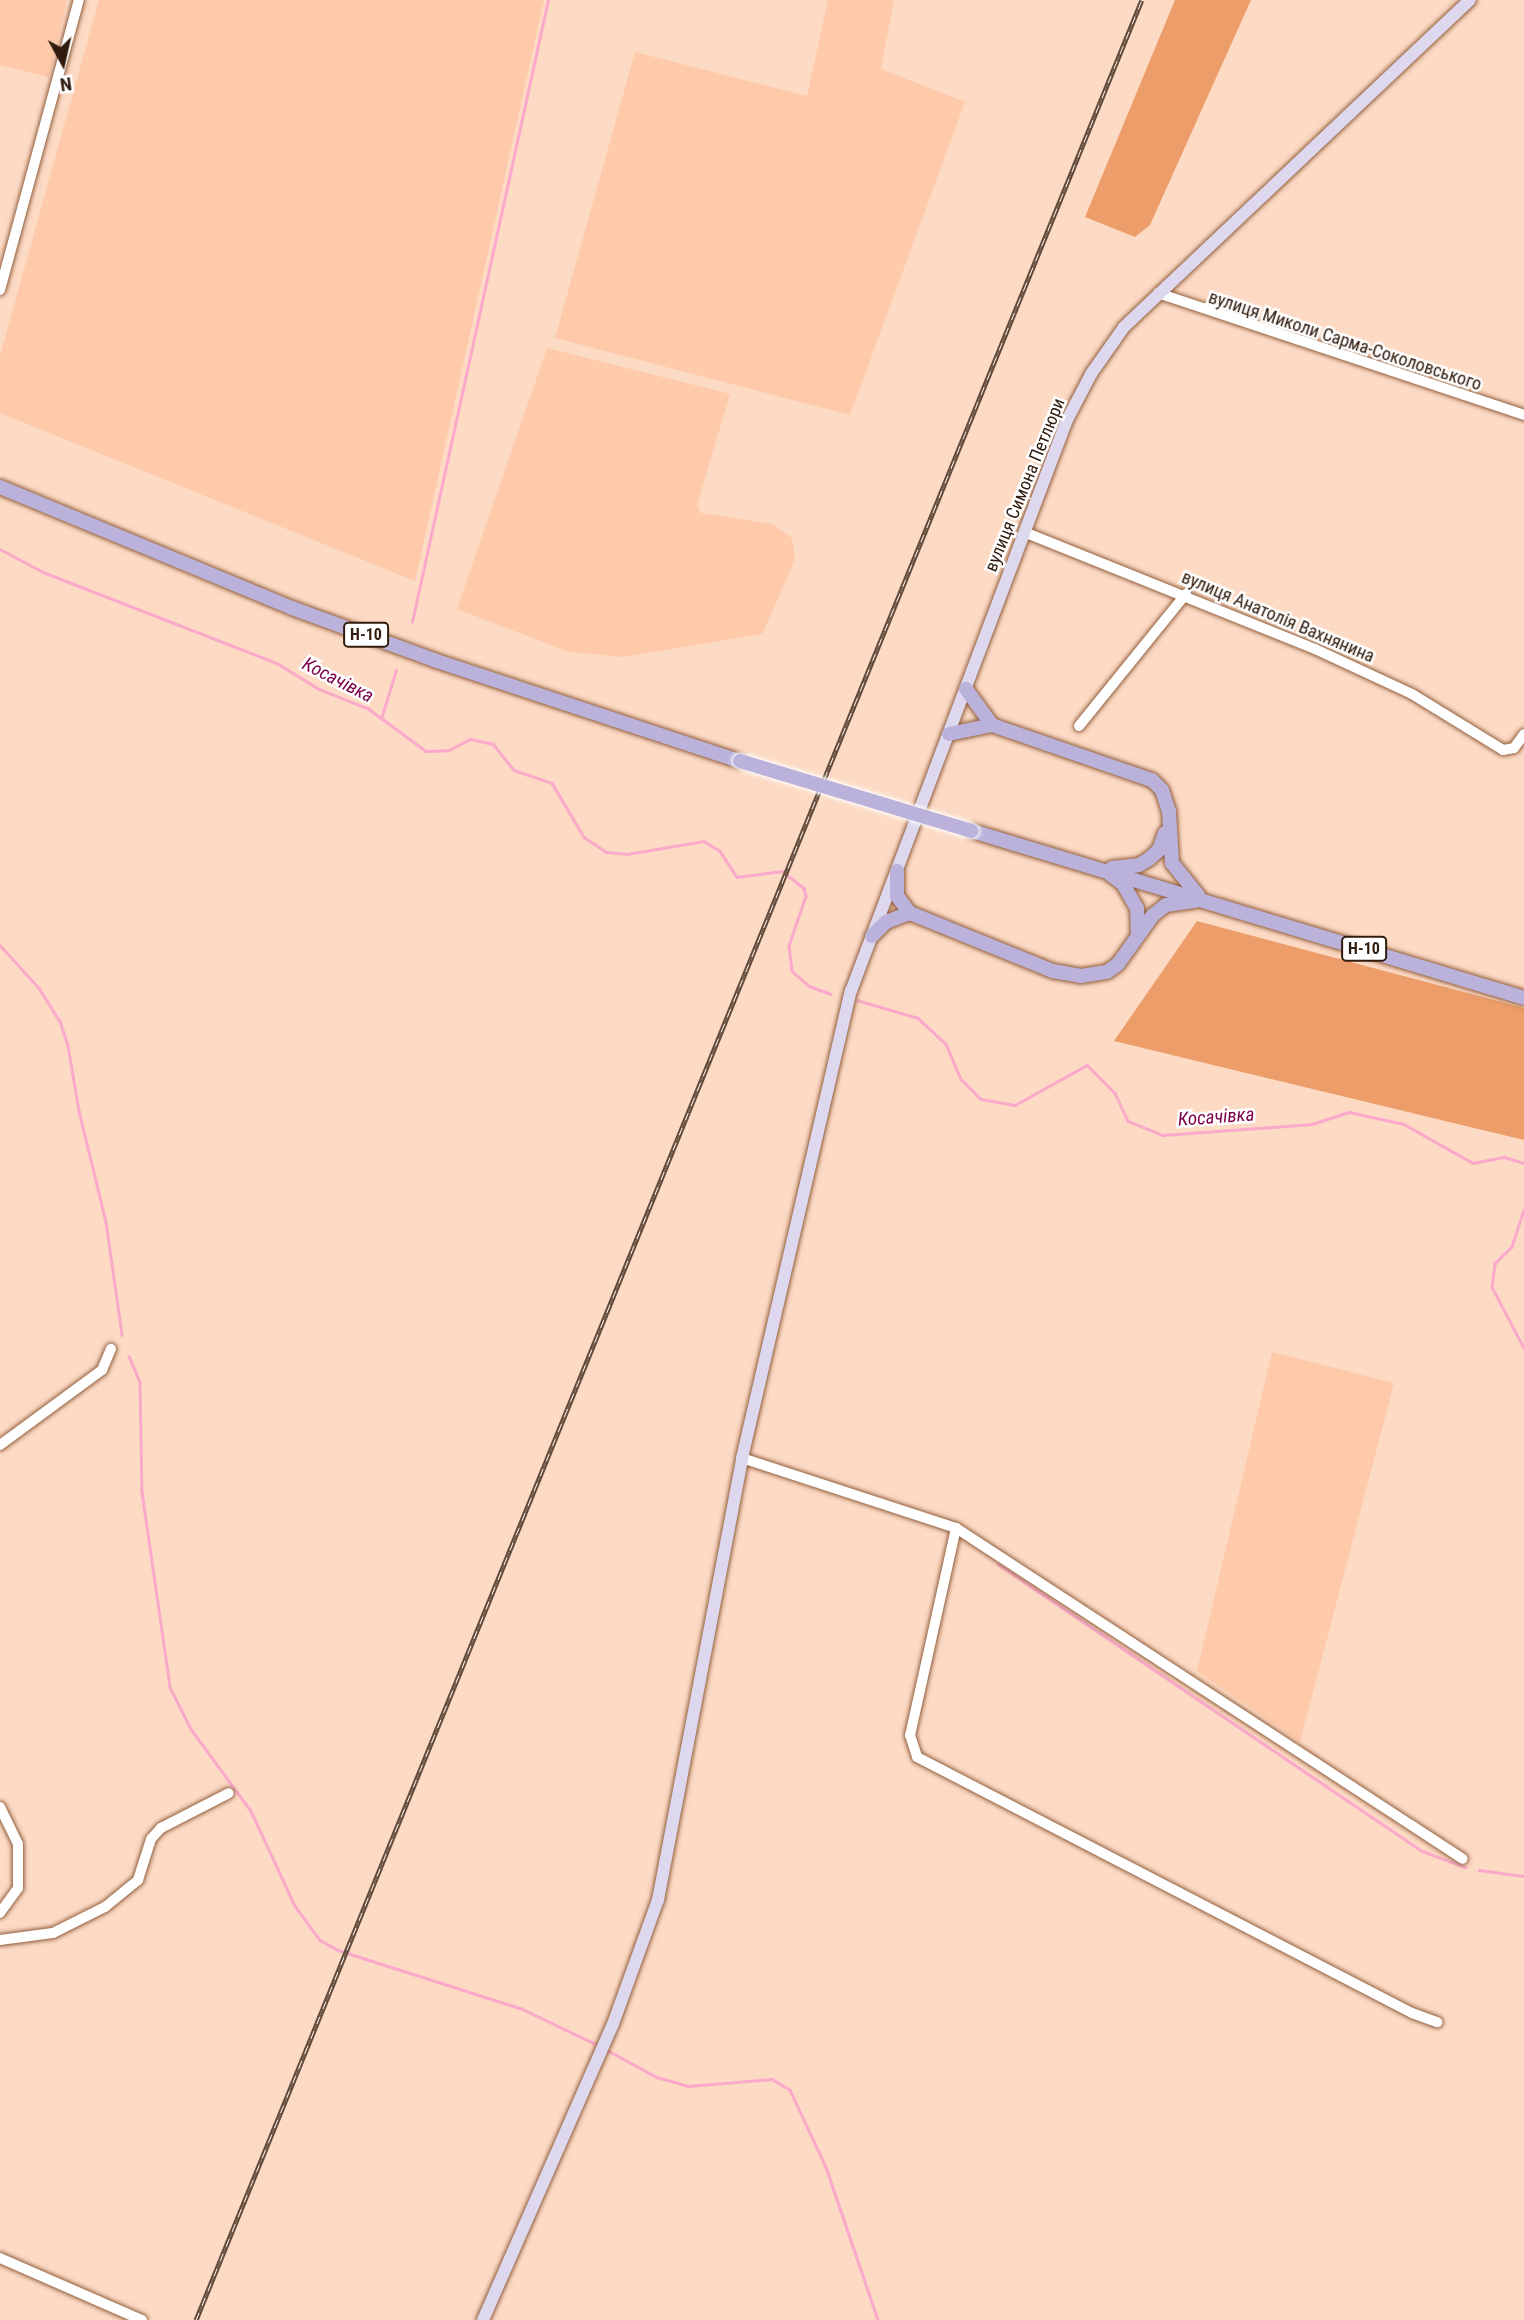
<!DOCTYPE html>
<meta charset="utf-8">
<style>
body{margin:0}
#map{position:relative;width:1524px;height:2320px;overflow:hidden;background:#fddac4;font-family:"Roboto Condensed",sans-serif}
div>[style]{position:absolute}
.built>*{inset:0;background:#fecaa9}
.green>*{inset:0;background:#ec9d69}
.stream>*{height:2.5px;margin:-1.25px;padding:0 1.25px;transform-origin:1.25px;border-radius:1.25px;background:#faa9ca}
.roads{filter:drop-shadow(0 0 2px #925f3d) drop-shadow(0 0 2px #925f3d)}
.street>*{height:10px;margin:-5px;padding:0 5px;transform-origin:5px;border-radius:5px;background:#fff}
.secondary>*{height:12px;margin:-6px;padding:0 6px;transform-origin:6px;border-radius:6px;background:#ddd8ee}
.primary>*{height:14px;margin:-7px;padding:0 7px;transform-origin:7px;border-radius:7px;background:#bbb2dc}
.rail>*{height:5px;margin-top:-2.5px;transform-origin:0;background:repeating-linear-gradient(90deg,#fff 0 8px,#624a3a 0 16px);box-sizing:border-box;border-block:2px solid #624a3a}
.bridges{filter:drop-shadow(0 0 2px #fff) drop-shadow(0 0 2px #fff)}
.primary-bridge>*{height:14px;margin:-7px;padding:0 7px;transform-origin:7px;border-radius:7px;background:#bbb2dc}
span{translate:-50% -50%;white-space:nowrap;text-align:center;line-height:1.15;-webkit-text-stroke:5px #fff;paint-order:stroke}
.shield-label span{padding:2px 5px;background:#fff;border:2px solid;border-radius:5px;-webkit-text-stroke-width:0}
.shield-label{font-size:16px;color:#301b0d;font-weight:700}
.street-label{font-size:18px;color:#301b0d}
.water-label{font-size:19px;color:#7b0049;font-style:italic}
.north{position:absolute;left:28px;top:28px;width:70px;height:70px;-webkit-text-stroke:5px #fff;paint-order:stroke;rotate:172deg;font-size:19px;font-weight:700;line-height:28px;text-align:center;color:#301b0d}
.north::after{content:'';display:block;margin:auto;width:24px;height:32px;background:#301b0d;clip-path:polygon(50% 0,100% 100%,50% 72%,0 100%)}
</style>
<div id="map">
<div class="built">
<div style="clip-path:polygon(0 0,67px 0,49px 77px,0 65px)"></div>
<div style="clip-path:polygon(99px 0,544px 0,415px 581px,0 413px,0 356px)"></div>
<div style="clip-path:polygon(828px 0,894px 0,881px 69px,965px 102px,850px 415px,555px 338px,635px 52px,807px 96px)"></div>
<div style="clip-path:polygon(547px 348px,730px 394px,697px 505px,701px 513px,772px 524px,792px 538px,795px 560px,762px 634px,623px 657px,569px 652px,457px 609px)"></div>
<div style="clip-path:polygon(1272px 1352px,1394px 1383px,1300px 1742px,1197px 1671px)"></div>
</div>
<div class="green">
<div style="clip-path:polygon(1175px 0,1251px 0,1150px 225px,1135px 237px,1085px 217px)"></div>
<div style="clip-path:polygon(1197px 921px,1524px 1008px,1524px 1140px,1114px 1041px)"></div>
</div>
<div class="stream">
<div style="left:0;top:549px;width:49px;rotate:28.1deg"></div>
<div style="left:43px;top:572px;width:251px;rotate:21.3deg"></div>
<div style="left:277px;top:663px;width:49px;rotate:31.8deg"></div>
<div style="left:319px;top:689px;width:54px;rotate:21.8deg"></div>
<div style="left:369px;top:709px;width:71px;rotate:36.4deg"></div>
<div style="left:426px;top:751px;width:23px;rotate:-2deg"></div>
<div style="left:449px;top:750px;width:24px;rotate:-28deg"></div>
<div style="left:470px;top:739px;width:24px;rotate:12deg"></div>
<div style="left:493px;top:744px;width:33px;rotate:51deg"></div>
<div style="left:514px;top:770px;width:40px;rotate:18.9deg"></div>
<div style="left:552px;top:783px;width:63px;rotate:59.3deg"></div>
<div style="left:584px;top:837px;width:27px;rotate:34deg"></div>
<div style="left:606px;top:852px;width:21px;rotate:5deg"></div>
<div style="left:627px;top:854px;width:78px;rotate:-9.6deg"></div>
<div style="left:704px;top:841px;width:19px;rotate:32deg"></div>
<div style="left:720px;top:851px;width:31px;rotate:57deg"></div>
<div style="left:737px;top:877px;width:45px;rotate:-7.6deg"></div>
<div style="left:782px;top:871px;width:28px;rotate:38deg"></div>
<div style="left:804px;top:888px;width:8px;rotate:76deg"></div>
<div style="left:806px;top:896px;width:53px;rotate:108.8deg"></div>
<div style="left:789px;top:946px;width:25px;rotate:83deg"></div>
<div style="left:792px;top:971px;width:23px;rotate:41deg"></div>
<div style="left:809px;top:986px;width:23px;rotate:20deg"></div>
<div style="left:412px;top:622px;width:637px;rotate:-77.67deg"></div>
<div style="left:381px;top:719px;width:51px;rotate:-73deg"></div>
<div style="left:0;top:945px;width:58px;rotate:47.8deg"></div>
<div style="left:39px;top:988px;width:39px;rotate:58deg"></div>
<div style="left:60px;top:1021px;width:26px;rotate:72deg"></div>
<div style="left:68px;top:1046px;width:66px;rotate:80.4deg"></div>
<div style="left:79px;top:1111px;width:114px;rotate:76.3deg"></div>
<div style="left:106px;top:1222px;width:114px;rotate:81.9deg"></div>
<div style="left:857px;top:1000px;width:64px;rotate:16.4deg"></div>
<div style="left:918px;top:1018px;width:38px;rotate:43deg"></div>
<div style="left:946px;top:1044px;width:38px;rotate:67deg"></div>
<div style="left:961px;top:1079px;width:28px;rotate:45deg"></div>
<div style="left:981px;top:1099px;width:35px;rotate:10deg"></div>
<div style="left:1015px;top:1105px;width:82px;rotate:-29.1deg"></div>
<div style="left:1087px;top:1065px;width:40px;rotate:45deg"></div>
<div style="left:1115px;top:1093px;width:31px;rotate:65deg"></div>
<div style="left:1128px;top:1121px;width:38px;rotate:22deg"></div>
<div style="left:1163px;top:1135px;width:149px;rotate:-4.2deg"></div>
<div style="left:1312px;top:1124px;width:39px;rotate:-18deg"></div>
<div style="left:1349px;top:1112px;width:56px;rotate:12.3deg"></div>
<div style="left:1404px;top:1124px;width:79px;rotate:29.5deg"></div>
<div style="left:1473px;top:1163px;width:32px;rotate:-11deg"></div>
<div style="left:1504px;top:1157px;width:21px;rotate:17deg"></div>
<div style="left:1524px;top:1210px;width:39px;rotate:108deg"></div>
<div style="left:1512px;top:1247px;width:24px;rotate:135deg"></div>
<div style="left:1495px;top:1264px;width:23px;rotate:97deg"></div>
<div style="left:1492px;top:1287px;width:69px;rotate:62.3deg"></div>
<div style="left:129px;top:1356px;width:28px;rotate:67deg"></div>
<div style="left:140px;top:1382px;width:110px;rotate:89deg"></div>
<div style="left:142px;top:1492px;width:197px;rotate:81.8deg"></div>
<div style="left:170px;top:1687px;width:47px;rotate:63.4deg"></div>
<div style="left:191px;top:1729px;width:102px;rotate:53.8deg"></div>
<div style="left:251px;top:1811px;width:105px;rotate:65.1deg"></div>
<div style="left:295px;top:1906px;width:42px;rotate:53.7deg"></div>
<div style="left:320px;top:1940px;width:21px;rotate:29deg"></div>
<div style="left:338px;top:1950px;width:191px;rotate:17.7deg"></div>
<div style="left:520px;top:2008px;width:86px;rotate:25.4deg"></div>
<div style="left:998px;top:1564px;width:512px;rotate:34.09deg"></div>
<div style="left:1422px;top:1851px;width:46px;rotate:20.4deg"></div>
<div style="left:1479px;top:1870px;width:45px;rotate:7.6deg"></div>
<div style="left:607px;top:2050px;width:57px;rotate:28.4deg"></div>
<div style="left:657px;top:2077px;width:33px;rotate:16deg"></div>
<div style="left:689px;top:2086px;width:83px;rotate:-4.8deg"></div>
<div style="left:772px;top:2079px;width:21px;rotate:31deg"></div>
<div style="left:790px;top:2090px;width:85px;rotate:64.9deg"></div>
<div style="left:826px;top:2167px;width:162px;rotate:71.2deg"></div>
</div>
<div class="roads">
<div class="street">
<div style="left:0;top:290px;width:301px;rotate:-74.8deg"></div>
<div style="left:1158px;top:293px;width:386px;rotate:18.4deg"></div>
<div style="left:1024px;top:532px;width:314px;rotate:21.9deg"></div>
<div style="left:1315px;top:649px;width:107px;rotate:24.9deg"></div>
<div style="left:1412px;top:694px;width:107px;rotate:31.6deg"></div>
<div style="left:1503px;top:750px;width:11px;rotate:-10deg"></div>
<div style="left:1514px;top:748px;width:17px;rotate:-54deg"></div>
<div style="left:1079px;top:726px;width:170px;rotate:-51deg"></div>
<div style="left:0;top:1445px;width:127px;rotate:-36.3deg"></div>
<div style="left:102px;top:1370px;width:23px;rotate:-67deg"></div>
<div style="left:742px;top:1458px;width:225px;rotate:18.1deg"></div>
<div style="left:956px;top:1528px;width:605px;rotate:33.14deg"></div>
<div style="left:956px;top:1528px;width:212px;rotate:102.5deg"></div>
<div style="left:910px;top:1735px;width:23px;rotate:72deg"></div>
<div style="left:917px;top:1757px;width:557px;rotate:27.35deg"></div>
<div style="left:1412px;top:2013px;width:27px;rotate:20deg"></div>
<div style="left:0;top:1807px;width:41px;rotate:64.1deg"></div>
<div style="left:18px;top:1844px;width:44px;rotate:90deg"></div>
<div style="left:18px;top:1888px;width:31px;rotate:126deg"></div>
<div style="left:0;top:1940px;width:53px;rotate:-7.5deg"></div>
<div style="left:53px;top:1933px;width:58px;rotate:-26.6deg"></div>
<div style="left:105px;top:1907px;width:43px;rotate:-39.3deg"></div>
<div style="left:138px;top:1880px;width:43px;rotate:-72.4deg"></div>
<div style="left:151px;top:1839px;width:15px;rotate:-48deg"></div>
<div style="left:161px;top:1828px;width:76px;rotate:-27.2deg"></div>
<div style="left:0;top:2258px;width:155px;rotate:23.6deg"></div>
</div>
<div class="secondary">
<div style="left:483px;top:2320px;width:323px;rotate:-66.3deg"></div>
<div style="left:613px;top:2024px;width:132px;rotate:-70.1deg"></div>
<div style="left:658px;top:1900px;width:450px;rotate:-79.2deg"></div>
<div style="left:742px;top:1458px;width:480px;rotate:-76.9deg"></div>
<div style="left:851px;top:991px;width:610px;rotate:-69.28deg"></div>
<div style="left:1067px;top:420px;width:52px;rotate:-62.4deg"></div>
<div style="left:1091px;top:374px;width:57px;rotate:-54.9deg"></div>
<div style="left:1124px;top:327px;width:476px;rotate:-43.4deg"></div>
</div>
<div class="primary">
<div style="left:0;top:487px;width:316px;rotate:22.5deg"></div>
<div style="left:292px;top:608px;width:151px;rotate:20.1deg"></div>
<div style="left:434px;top:660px;width:322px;rotate:18.3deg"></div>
<div style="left:966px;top:689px;width:44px;rotate:54.2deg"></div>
<div style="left:949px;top:734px;width:44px;rotate:-11.8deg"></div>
<div style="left:992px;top:725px;width:169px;rotate:19deg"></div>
<div style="left:1152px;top:780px;width:14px;rotate:45deg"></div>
<div style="left:1162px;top:790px;width:22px;rotate:72deg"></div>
<div style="left:1169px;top:811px;width:52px;rotate:86.7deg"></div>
<div style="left:1172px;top:863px;width:41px;rotate:50.9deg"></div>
<div style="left:972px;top:831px;width:577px;rotate:16.83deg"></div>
<div style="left:1112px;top:868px;width:27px;rotate:-6deg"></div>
<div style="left:1139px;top:865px;width:12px;rotate:-31deg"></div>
<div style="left:1149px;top:859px;width:13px;rotate:-42deg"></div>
<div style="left:1159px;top:850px;width:18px;rotate:-71deg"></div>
<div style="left:897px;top:871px;width:25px;rotate:90deg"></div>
<div style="left:897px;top:896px;width:21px;rotate:53deg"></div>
<div style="left:910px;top:913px;width:154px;rotate:22.1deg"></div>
<div style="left:1053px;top:971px;width:28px;rotate:10deg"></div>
<div style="left:1081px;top:976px;width:26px;rotate:-9deg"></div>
<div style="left:1107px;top:972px;width:14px;rotate:-36deg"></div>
<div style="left:1118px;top:964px;width:60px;rotate:-54.5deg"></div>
<div style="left:1153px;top:915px;width:16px;rotate:-38deg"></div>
<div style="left:1166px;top:905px;width:30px;rotate:-8deg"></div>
<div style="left:1111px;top:875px;width:15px;rotate:37deg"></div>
<div style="left:1123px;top:884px;width:28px;rotate:60deg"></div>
<div style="left:1137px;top:908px;width:27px;rotate:88deg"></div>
<div style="left:872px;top:936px;width:20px;rotate:-45deg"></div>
<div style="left:886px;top:922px;width:26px;rotate:-21deg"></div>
</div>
</div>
<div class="rail">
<div style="left:196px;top:2320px;width:2505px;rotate:-67.82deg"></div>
</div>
<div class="bridges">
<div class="primary-bridge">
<div style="left:740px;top:761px;width:242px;rotate:16.8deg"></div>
</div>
</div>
<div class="shield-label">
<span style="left:366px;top:635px">Н-10</span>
<span style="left:1364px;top:949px">Н-10</span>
</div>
<div class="street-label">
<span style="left:1345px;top:341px;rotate:18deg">вулиця Миколи Сарма-Соколовського</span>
<span style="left:1025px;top:485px;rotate:-68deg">вулиця Симона Петлюри</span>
<span style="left:1278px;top:617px;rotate:23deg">вулиця Анатолія Вахнянина</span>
</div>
<div class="water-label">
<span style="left:338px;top:680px;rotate:27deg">Косачівка</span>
<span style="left:1216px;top:1117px;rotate:-4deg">Косачівка</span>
</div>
<div class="north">N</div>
</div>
